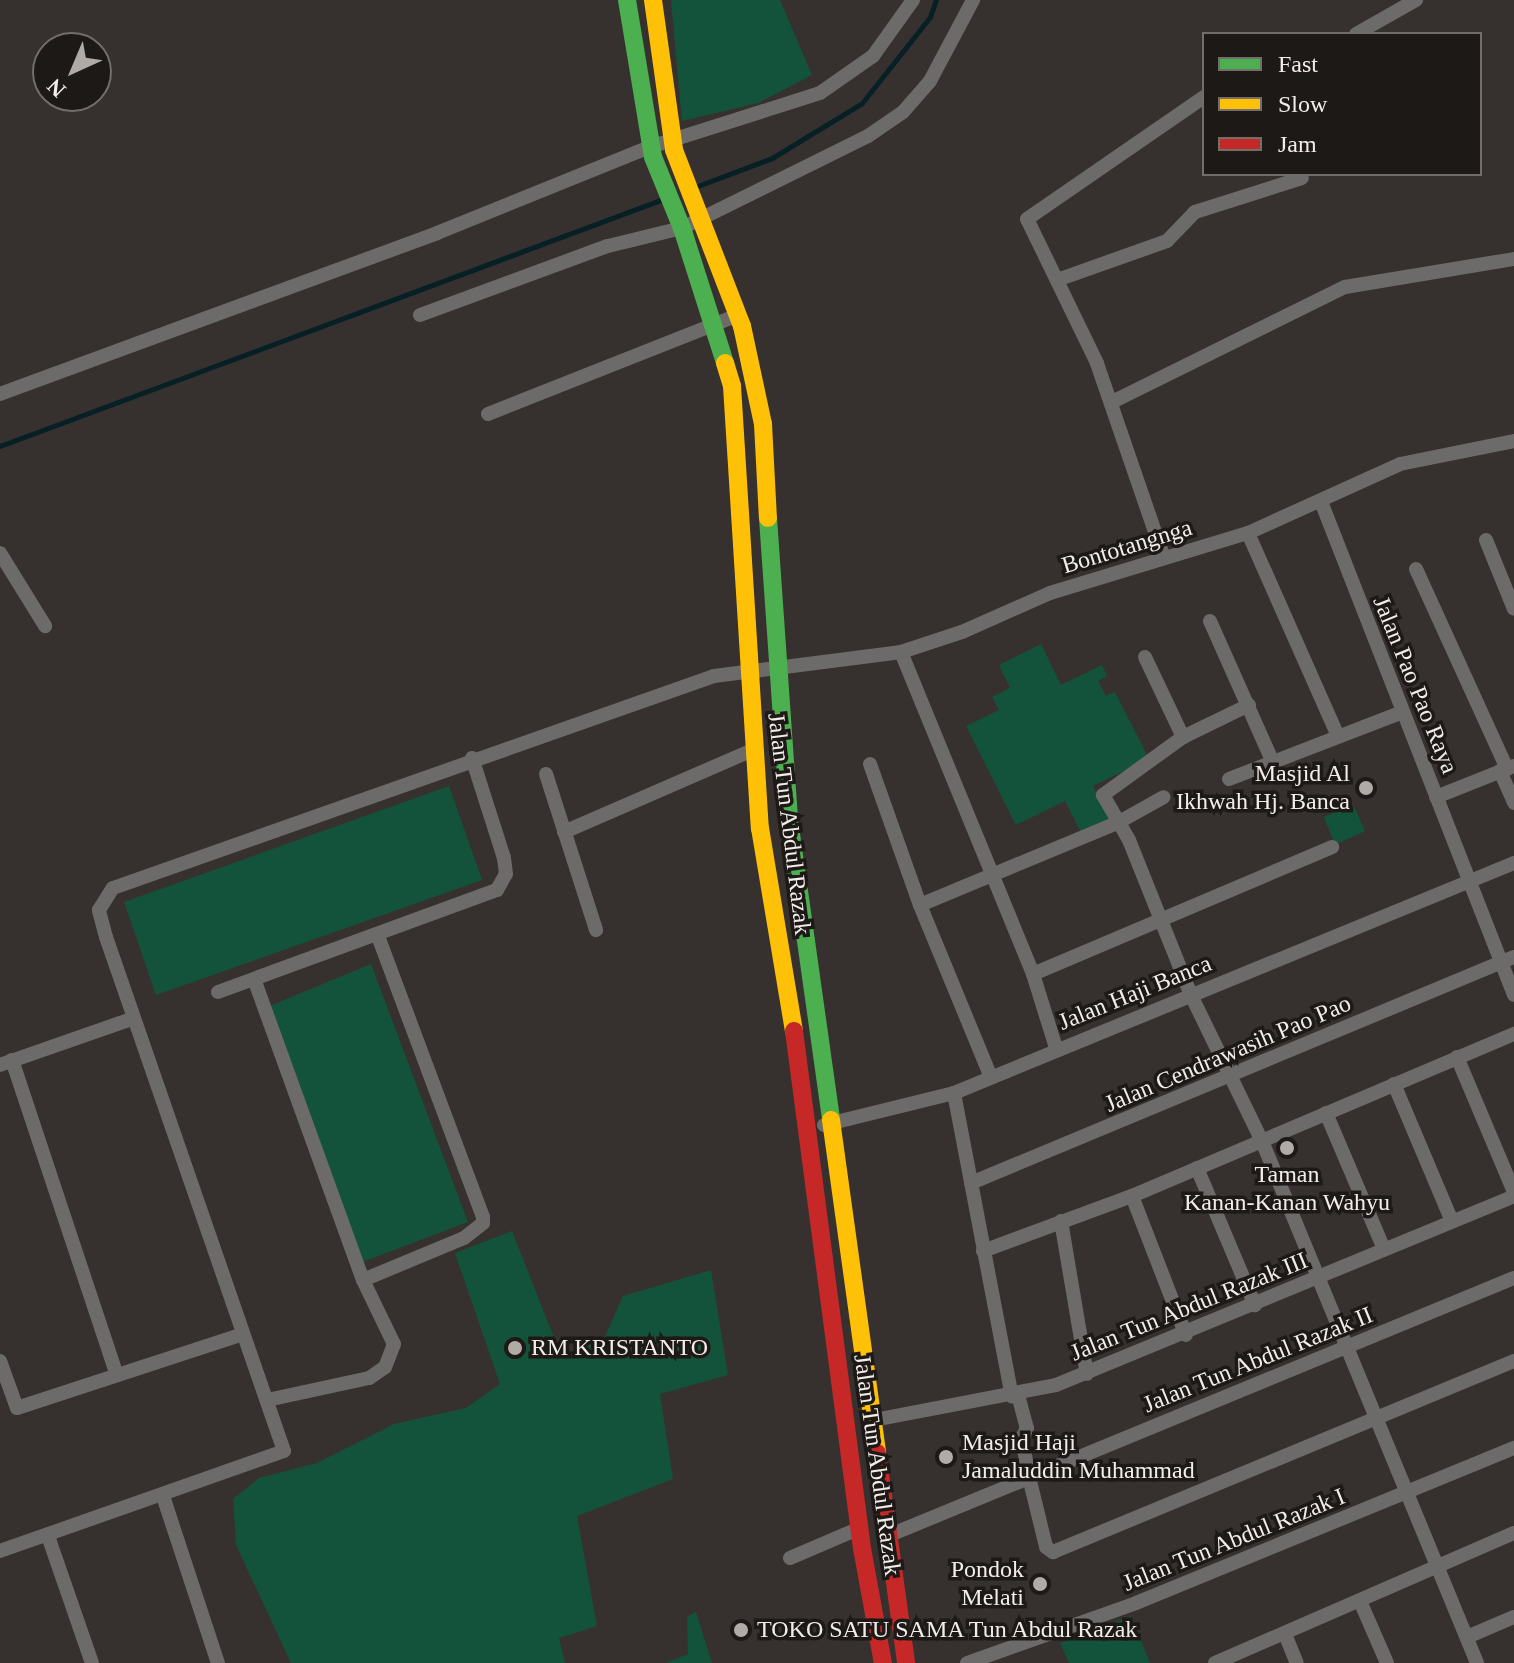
<!DOCTYPE html>
<style>
body{margin:0}
#map{position:relative;width:1514px;height:1663px;overflow:hidden;background:#36312e;font-family:"Times New Roman",serif}
div>[style]{position:absolute}
.green>*{inset:0;background:#14533b}
.stream>*{height:5px;margin:-2.5px;padding:0 2.5px;transform-origin:2.5px;border-radius:2.5px;background:#072026}
.street>*{height:14px;margin:-7px;padding:0 7px;transform-origin:7px;border-radius:7px;background:#6d6b6a}
.fast>*{height:18px;margin:-9px;padding:0 9px;transform-origin:9px;border-radius:9px;background:#4caf50}
.slow>*{height:18px;margin:-9px;padding:0 9px;transform-origin:9px;border-radius:9px;background:#ffc107}
.jam>*{height:18px;margin:-9px;padding:0 9px;transform-origin:9px;border-radius:9px;background:#c62828}
.dots>*{width:22px;height:22px;translate:-50% -50%;box-sizing:border-box;border:4px solid #1d1917;border-radius:50%}
span{translate:-50% -50%;white-space:nowrap;text-align:center;line-height:1.15;-webkit-text-stroke:7px #1d1917;paint-order:stroke}
.street-label{font-size:24px;color:#f3edea}
.poi-label{font-size:24px;color:#f3edea}
.right{translate:-100% -50%;text-align:right}
.left{translate:0 -50%;text-align:left}
.legend{position:absolute;left:1202px;top:32px;width:280px;height:144px;box-sizing:border-box;background:#1d1917;border:2px solid #736e6b;margin:0;padding:10px 14px;list-style:none;font-size:24px;color:#f3edea}
.legend li{display:flex;align-items:center;gap:16px;height:40px}
.legend b{width:40px;border:2px solid #736e6b}
.north{position:absolute;left:32px;top:32px;width:80px;height:80px;box-sizing:border-box;background:#1d1917;border:2px solid #736e6b;border-radius:50%;rotate:224deg;font-size:22px;font-weight:700;line-height:32px;text-align:center;color:#f3edea}
.north::after{content:'';display:block;margin:auto;width:28px;height:36px;background:#b1aba8;clip-path:polygon(50% 0,100% 100%,50% 72%,0 100%)}
</style>
<div id="map">
<div class="green">
<div style="clip-path:polygon(671px 0,780px 0,812px 75px,758px 103px,682px 121px)"></div>
<div style="clip-path:polygon(1041px 644px,1061px 685px,1102px 665px,1107px 676px,1098px 681px,1106px 696px,1115px 692px,1149px 759px,1093px 786px,1110px 822px,1083px 836px,1065px 801px,1016px 825px,966px 726px,999px 710px,992px 697px,1010px 688px,999px 665px)"></div>
<div style="clip-path:polygon(449px 786px,482px 880px,156px 995px,124px 902px)"></div>
<div style="clip-path:polygon(1353px 804px,1365px 831px,1335px 845px,1324px 817px)"></div>
<div style="clip-path:polygon(371px 964px,468px 1222px,357px 1264px,265px 1008px)"></div>
<div style="clip-path:polygon(512px 1231px,562px 1358px,604px 1339px,623px 1296px,711px 1270px,728px 1375px,660px 1394px,673px 1479px,577px 1516px,597px 1626px,559px 1638px,565px 1663px,291px 1663px,236px 1545px,233px 1499px,259px 1478px,317px 1463px,394px 1424px,466px 1408px,500px 1384px,455px 1253px)"></div>
<div style="clip-path:polygon(696px 1612px,712px 1663px,666px 1663px,688px 1654px,687px 1617px)"></div>
<div style="clip-path:polygon(1131px 1616px,1150px 1663px,1069px 1663px,1060px 1643px)"></div>
</div>
<div class="stream">
<div style="left:695px;top:187px;width:82px;rotate:-20.6deg"></div>
<div style="left:772px;top:158px;width:105px;rotate:-31.4deg"></div>
<div style="left:862px;top:103px;width:110px;rotate:-51.7deg"></div>
<div style="left:930px;top:17px;width:18px;rotate:-71deg"></div>
<div style="left:0;top:446px;width:708px;rotate:-20.43deg"></div>
</div>
<div class="street">
<div style="left:1356px;top:34px;width:69px;rotate:-29.5deg"></div>
<div style="left:1057px;top:280px;width:117px;rotate:-19.5deg"></div>
<div style="left:1167px;top:241px;width:40px;rotate:-46deg"></div>
<div style="left:1195px;top:212px;width:112px;rotate:-17.6deg"></div>
<div style="left:420px;top:315px;width:200px;rotate:-20.2deg"></div>
<div style="left:608px;top:246px;width:76px;rotate:-13.7deg"></div>
<div style="left:682px;top:228px;width:208px;rotate:-26.3deg"></div>
<div style="left:868px;top:136px;width:42px;rotate:-34.4deg"></div>
<div style="left:903px;top:112px;width:41px;rotate:-48.9deg"></div>
<div style="left:930px;top:81px;width:92px;rotate:-62deg"></div>
<div style="left:0;top:394px;width:466px;rotate:-20.2deg"></div>
<div style="left:437px;top:233px;width:230px;rotate:-22deg"></div>
<div style="left:650px;top:147px;width:178px;rotate:-17.6deg"></div>
<div style="left:820px;top:93px;width:65px;rotate:-34.9deg"></div>
<div style="left:873px;top:56px;width:69px;rotate:-54.5deg"></div>
<div style="left:1112px;top:402px;width:260px;rotate:-26.3deg"></div>
<div style="left:1345px;top:287px;width:171px;rotate:-9.4deg"></div>
<div style="left:488px;top:414px;width:269px;rotate:-21.6deg"></div>
<div style="left:1322px;top:504px;width:527px;rotate:68.64deg"></div>
<div style="left:1248px;top:533px;width:222px;rotate:66.1deg"></div>
<div style="left:1486px;top:540px;width:74px;rotate:67.9deg"></div>
<div style="left:0;top:553px;width:86px;rotate:58.3deg"></div>
<div style="left:1164px;top:558px;width:206px;rotate:-109deg"></div>
<div style="left:1097px;top:363px;width:160px;rotate:-115.9deg"></div>
<div style="left:1027px;top:219px;width:215px;rotate:-34.6deg"></div>
<div style="left:1416px;top:569px;width:220px;rotate:65.5deg"></div>
<div style="left:1210px;top:621px;width:152px;rotate:66deg"></div>
<div style="left:901px;top:652px;width:348px;rotate:67.7deg"></div>
<div style="left:1033px;top:974px;width:77px;rotate:72.7deg"></div>
<div style="left:1145px;top:657px;width:89px;rotate:64.6deg"></div>
<div style="left:1249px;top:705px;width:73px;rotate:154.1deg"></div>
<div style="left:1183px;top:737px;width:99px;rotate:144.1deg"></div>
<div style="left:1103px;top:795px;width:52px;rotate:60deg"></div>
<div style="left:1129px;top:840px;width:167px;rotate:68.2deg"></div>
<div style="left:1191px;top:995px;width:162px;rotate:64.1deg"></div>
<div style="left:1262px;top:1141px;width:565px;rotate:67.61deg"></div>
<div style="left:870px;top:764px;width:150px;rotate:70.5deg"></div>
<div style="left:920px;top:905px;width:186px;rotate:67.6deg"></div>
<div style="left:1500px;top:771px;width:35px;rotate:66deg"></div>
<div style="left:546px;top:774px;width:164px;rotate:72.2deg"></div>
<div style="left:1229px;top:779px;width:183px;rotate:-21.1deg"></div>
<div style="left:1436px;top:797px;width:84px;rotate:-21.7deg"></div>
<div style="left:564px;top:832px;width:206px;rotate:-23.5deg"></div>
<div style="left:920px;top:905px;width:216px;rotate:-22.6deg"></div>
<div style="left:1119px;top:822px;width:51px;rotate:-29.1deg"></div>
<div style="left:1033px;top:974px;width:325px;rotate:-23deg"></div>
<div style="left:254px;top:979px;width:320px;rotate:70.1deg"></div>
<div style="left:363px;top:1280px;width:71px;rotate:64.2deg"></div>
<div style="left:394px;top:1344px;width:25px;rotate:111deg"></div>
<div style="left:385px;top:1367px;width:19px;rotate:145deg"></div>
<div style="left:369px;top:1378px;width:104px;rotate:167.8deg"></div>
<div style="left:218px;top:992px;width:297px;rotate:-20.1deg"></div>
<div style="left:497px;top:890px;width:18px;rotate:-61deg"></div>
<div style="left:506px;top:874px;width:16px;rotate:-97deg"></div>
<div style="left:504px;top:858px;width:105px;rotate:-107.7deg"></div>
<div style="left:1457px;top:1057px;width:147px;rotate:67.1deg"></div>
<div style="left:12px;top:1060px;width:332px;rotate:71.6deg"></div>
<div style="left:0;top:1065px;width:139px;rotate:-19.3deg"></div>
<div style="left:1394px;top:1084px;width:149px;rotate:67.1deg"></div>
<div style="left:954px;top:1093px;width:309px;rotate:79.2deg"></div>
<div style="left:1326px;top:1113px;width:148px;rotate:66.9deg"></div>
<div style="left:824px;top:1125px;width:134px;rotate:-13.8deg"></div>
<div style="left:954px;top:1093px;width:605px;rotate:-22.33deg"></div>
<div style="left:1197px;top:1168px;width:149px;rotate:67.1deg"></div>
<div style="left:971px;top:1183px;width:588px;rotate:-22.6deg"></div>
<div style="left:1132px;top:1196px;width:149px;rotate:68.8deg"></div>
<div style="left:1061px;top:1221px;width:155px;rotate:80.4deg"></div>
<div style="left:983px;top:1251px;width:159px;rotate:-20.3deg"></div>
<div style="left:1132px;top:1196px;width:415px;rotate:-23deg"></div>
<div style="left:363px;top:1280px;width:109px;rotate:-22.6deg"></div>
<div style="left:464px;top:1238px;width:24px;rotate:-38deg"></div>
<div style="left:483px;top:1223px;width:6px;rotate:-90deg"></div>
<div style="left:483px;top:1217px;width:300px;rotate:-110.5deg"></div>
<div style="left:0;top:1361px;width:50px;rotate:70.1deg"></div>
<div style="left:17px;top:1408px;width:236px;rotate:-18.1deg"></div>
<div style="left:1018px;top:1395px;width:34px;rotate:75deg"></div>
<div style="left:1027px;top:1428px;width:11px;rotate:117deg"></div>
<div style="left:1022px;top:1438px;width:40px;rotate:80deg"></div>
<div style="left:1029px;top:1477px;width:72px;rotate:76.3deg"></div>
<div style="left:1046px;top:1547px;width:9px;rotate:36deg"></div>
<div style="left:1053px;top:1552px;width:499px;rotate:-22.5deg"></div>
<div style="left:869px;top:1421px;width:190px;rotate:-10.9deg"></div>
<div style="left:1056px;top:1385px;width:495px;rotate:-22.4deg"></div>
<div style="left:163px;top:1496px;width:176px;rotate:71.8deg"></div>
<div style="left:48px;top:1536px;width:134px;rotate:70.9deg"></div>
<div style="left:885px;top:1537px;width:680px;rotate:-22.38deg"></div>
<div style="left:0;top:1551px;width:301px;rotate:-19.4deg"></div>
<div style="left:284px;top:1451px;width:544px;rotate:-109.1deg"></div>
<div style="left:106px;top:937px;width:28px;rotate:-105deg"></div>
<div style="left:99px;top:910px;width:26px;rotate:-58deg"></div>
<div style="left:113px;top:888px;width:637px;rotate:-19.43deg"></div>
<div style="left:714px;top:676px;width:189px;rotate:-7.3deg"></div>
<div style="left:901px;top:652px;width:64px;rotate:-18.2deg"></div>
<div style="left:962px;top:632px;width:96px;rotate:-23.9deg"></div>
<div style="left:1050px;top:593px;width:207px;rotate:-16.9deg"></div>
<div style="left:1248px;top:533px;width:167px;rotate:-24.4deg"></div>
<div style="left:1400px;top:464px;width:116px;rotate:-11.4deg"></div>
<div style="left:790px;top:1558px;width:76px;rotate:-23.2deg"></div>
<div style="left:1360px;top:1601px;width:68px;rotate:66.5deg"></div>
<div style="left:1285px;top:1634px;width:31px;rotate:68deg"></div>
<div style="left:1467px;top:1637px;width:51px;rotate:-23.1deg"></div>
<div style="left:967px;top:1663px;width:179px;rotate:-19.5deg"></div>
<div style="left:1136px;top:1603px;width:409px;rotate:-22.3deg"></div>
<div style="left:1215px;top:1663px;width:326px;rotate:-23.5deg"></div>
</div>
<div class="fast">
<div style="left:627px;top:0;width:159px;rotate:80.6deg"></div>
<div style="left:653px;top:157px;width:77px;rotate:67.8deg"></div>
<div style="left:682px;top:228px;width:142px;rotate:72.3deg"></div>
<div style="left:768px;top:518px;width:303px;rotate:86deg"></div>
<div style="left:789px;top:820px;width:303px;rotate:82deg"></div>
</div>
<div class="slow">
<div style="left:653px;top:0;width:151px;rotate:82deg"></div>
<div style="left:674px;top:150px;width:189px;rotate:68.9deg"></div>
<div style="left:742px;top:326px;width:100px;rotate:77.9deg"></div>
<div style="left:763px;top:424px;width:94px;rotate:87deg"></div>
<div style="left:725px;top:363px;width:24px;rotate:73deg"></div>
<div style="left:732px;top:386px;width:443px;rotate:86.4deg"></div>
<div style="left:760px;top:828px;width:206px;rotate:80.5deg"></div>
<div style="left:831px;top:1120px;width:336px;rotate:82.1deg"></div>
</div>
<div class="jam">
<div style="left:794px;top:1031px;width:521px;rotate:82.51deg"></div>
<div style="left:862px;top:1548px;width:117px;rotate:79.7deg"></div>
<div style="left:877px;top:1453px;width:212px;rotate:82.1deg"></div>
</div>
<div class="dots">
<div style="left:1366px;top:788px;background:#b1aba8"></div>
<div style="left:1287px;top:1148px;background:#b1aba8"></div>
<div style="left:515px;top:1348px;background:#b1aba8"></div>
<div style="left:946px;top:1457px;background:#b1aba8"></div>
<div style="left:1040px;top:1584px;background:#b1aba8"></div>
<div style="left:741px;top:1630px;background:#b1aba8"></div>
</div>
<div class="street-label">
<span style="left:1127px;top:547px;rotate:-17deg">Bontotangnga</span>
<span style="left:1415px;top:685px;rotate:68deg">Jalan Pao Pao Raya</span>
<span style="left:789px;top:824px;rotate:83deg">Jalan Tun Abdul Razak</span>
<span style="left:1135px;top:993px;rotate:-22deg">Jalan Haji Banca</span>
<span style="left:1228px;top:1054px;rotate:-23deg">Jalan Cendrawasih Pao Pao</span>
<span style="left:1189px;top:1307px;rotate:-22deg">Jalan Tun Abdul Razak III</span>
<span style="left:1258px;top:1360px;rotate:-22deg">Jalan Tun Abdul Razak II</span>
<span style="left:877px;top:1465px;rotate:82deg">Jalan Tun Abdul Razak</span>
<span style="left:1234px;top:1540px;rotate:-22deg">Jalan Tun Abdul Razak I</span>
</div>
<div class="poi-label">
<span class="right" style="left:1350px;top:788px">Masjid Al<br>Ikhwah Hj. Banca</span>
<span style="left:1287px;top:1189px">Taman<br>Kanan-Kanan Wahyu</span>
<span class="left" style="left:531px;top:1348px">RM KRISTANTO</span>
<span class="left" style="left:962px;top:1457px">Masjid Haji<br>Jamaluddin Muhammad</span>
<span class="right" style="left:1024px;top:1584px">Pondok<br>Melati</span>
<span class="left" style="left:757px;top:1630px">TOKO SATU SAMA Tun Abdul Razak</span>
</div>
<ul class="legend">
<li><b style="height:10px;background:#4caf50"></b>Fast</li>
<li><b style="height:10px;background:#ffc107"></b>Slow</li>
<li><b style="height:10px;background:#c62828"></b>Jam</li>
</ul>
<div class="north">N</div>
</div>
